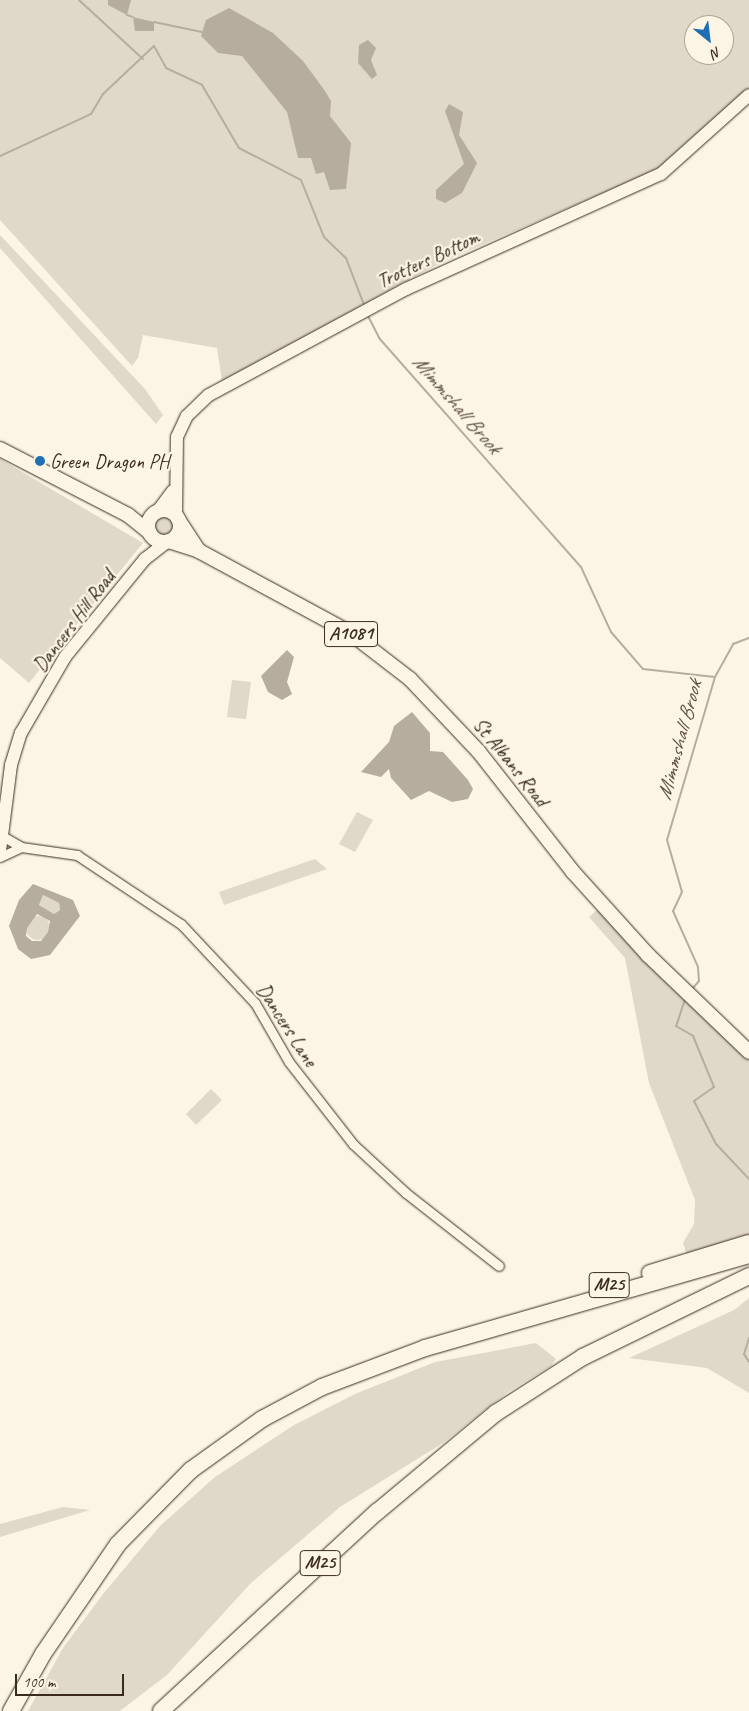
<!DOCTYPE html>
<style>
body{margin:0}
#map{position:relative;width:749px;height:1711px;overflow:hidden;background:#fcf5e5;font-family:Caveat,sans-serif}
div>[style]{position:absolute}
.green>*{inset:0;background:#e0d8c8}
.round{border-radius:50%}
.water>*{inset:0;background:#b7ad9e}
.stream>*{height:2px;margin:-1px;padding:0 1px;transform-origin:1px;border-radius:1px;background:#b7ad9e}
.roads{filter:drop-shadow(0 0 1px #3b2a1e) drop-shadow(0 0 1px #3b2a1e)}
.street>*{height:9px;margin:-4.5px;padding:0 4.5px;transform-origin:4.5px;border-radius:4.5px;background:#fcf5e5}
.secondary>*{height:12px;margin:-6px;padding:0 6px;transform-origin:6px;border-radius:6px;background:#fcf5e5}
.primary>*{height:14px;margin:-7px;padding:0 7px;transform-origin:7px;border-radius:7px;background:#fcf5e5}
.primary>.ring{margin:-7px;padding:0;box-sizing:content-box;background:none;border:14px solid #fcf5e5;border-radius:50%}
.highway>*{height:16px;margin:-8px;padding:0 8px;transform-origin:8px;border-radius:8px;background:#fcf5e5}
.dots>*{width:14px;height:14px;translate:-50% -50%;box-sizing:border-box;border:2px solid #fcf5e5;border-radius:50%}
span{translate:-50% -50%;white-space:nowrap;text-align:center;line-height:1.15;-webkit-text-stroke:4.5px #fcf5e5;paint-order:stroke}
.shield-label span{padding:1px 4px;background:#fcf5e5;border:1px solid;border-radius:4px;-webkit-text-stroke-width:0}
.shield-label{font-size:19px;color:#3b2a1e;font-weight:700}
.street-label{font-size:20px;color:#3b2a1e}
.poi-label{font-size:20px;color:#3b2a1e}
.left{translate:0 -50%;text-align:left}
.water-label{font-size:21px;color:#605144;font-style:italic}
.north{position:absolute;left:684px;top:15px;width:50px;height:50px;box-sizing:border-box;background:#fcf5e5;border:1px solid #afa495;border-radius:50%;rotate:151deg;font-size:14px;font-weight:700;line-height:20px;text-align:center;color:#3b2a1e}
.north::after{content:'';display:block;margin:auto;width:18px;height:22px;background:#1f6fb2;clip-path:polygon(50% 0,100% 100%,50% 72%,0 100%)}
.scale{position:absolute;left:15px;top:1674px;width:109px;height:22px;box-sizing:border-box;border:2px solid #3b2a1e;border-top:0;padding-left:6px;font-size:15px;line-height:18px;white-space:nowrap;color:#3b2a1e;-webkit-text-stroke:4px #fcf5e5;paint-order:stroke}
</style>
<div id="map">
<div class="green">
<div style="clip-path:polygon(evenodd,0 0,749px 0,749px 88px,668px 165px,442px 262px,222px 381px,217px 348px,143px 335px,138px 358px,132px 366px,0 220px,0 0,694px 25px,724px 25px,724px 55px,694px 55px,694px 25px)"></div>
<div style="clip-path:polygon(0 235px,145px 389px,163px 415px,156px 424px,0 248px)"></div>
<div style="clip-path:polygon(0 459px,143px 543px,29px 683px,0 658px)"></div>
<div class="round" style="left:152px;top:515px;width:24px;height:24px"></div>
<div style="clip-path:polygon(232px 680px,251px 682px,246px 719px,227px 717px)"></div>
<div style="clip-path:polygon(357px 812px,373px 820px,355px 852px,339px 844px)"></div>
<div style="clip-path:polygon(315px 859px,327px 869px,224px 905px,219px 892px)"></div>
<div style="clip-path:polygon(43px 895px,59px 903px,60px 910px,54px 914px,39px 905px)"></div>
<div style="clip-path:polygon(597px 910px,749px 1059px,749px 1238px,688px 1258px,683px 1243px,694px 1224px,695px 1200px,649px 1083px,625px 958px,589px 917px)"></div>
<div class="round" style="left:26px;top:916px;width:24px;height:24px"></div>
<div style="clip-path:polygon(211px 1089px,222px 1100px,196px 1125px,186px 1114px)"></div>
<div style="clip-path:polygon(749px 1298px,749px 1393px,707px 1368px,629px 1358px,734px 1310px)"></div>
<div style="clip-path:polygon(536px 1343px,556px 1359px,551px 1366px,508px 1392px,443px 1443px,340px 1507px,250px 1584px,167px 1675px,120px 1711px,28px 1711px,63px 1648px,103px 1594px,160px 1526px,215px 1477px,294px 1425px,355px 1394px,435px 1362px)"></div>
<div style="clip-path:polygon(63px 1507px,90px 1510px,0 1537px,0 1524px)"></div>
</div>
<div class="water">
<div style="clip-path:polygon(108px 0,131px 0,127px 15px,108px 5px)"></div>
<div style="clip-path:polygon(229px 8px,273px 33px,303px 61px,325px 91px,331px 101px,330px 116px,351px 143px,346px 189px,330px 190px,324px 172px,316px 174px,311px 158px,298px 158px,287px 112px,242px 56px,218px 53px,201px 36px,206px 20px)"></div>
<div style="clip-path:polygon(133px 17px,154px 22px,154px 31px,135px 31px)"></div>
<div style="clip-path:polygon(368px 40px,376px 48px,371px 60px,377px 75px,372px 79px,358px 63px,359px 45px)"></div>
<div style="clip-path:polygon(449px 104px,463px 112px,459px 135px,477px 163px,462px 193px,445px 203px,436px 199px,436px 190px,464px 164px,445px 111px)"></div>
<div style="clip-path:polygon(287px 650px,294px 657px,287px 682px,292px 694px,282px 700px,268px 692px,261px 676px)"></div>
<div style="clip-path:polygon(412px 712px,430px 733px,430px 751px,443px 752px,468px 780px,473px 789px,468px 799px,452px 802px,429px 791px,411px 800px,391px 778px,389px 769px,381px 777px,361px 772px,389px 742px,394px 726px)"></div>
<div style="clip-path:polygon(evenodd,33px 884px,73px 900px,80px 916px,50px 955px,31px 959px,18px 949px,9px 926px,19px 900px,33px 884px,43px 895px,59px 903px,60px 910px,54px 914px,39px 905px,43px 895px,33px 884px,37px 914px,50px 921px,48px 932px,41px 941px,32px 941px,26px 936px,27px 928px,37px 914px)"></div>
</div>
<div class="stream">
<div style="left:79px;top:0;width:87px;rotate:42.7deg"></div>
<div style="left:127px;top:15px;width:6px;rotate:18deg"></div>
<div style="left:154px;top:22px;width:49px;rotate:11.8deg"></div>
<div style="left:0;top:156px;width:100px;rotate:-24.8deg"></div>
<div style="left:91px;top:114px;width:23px;rotate:-59deg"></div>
<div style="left:103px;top:94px;width:70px;rotate:-43.3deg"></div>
<div style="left:154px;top:46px;width:25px;rotate:61deg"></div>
<div style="left:166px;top:68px;width:40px;rotate:25deg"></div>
<div style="left:202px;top:85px;width:73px;rotate:59.6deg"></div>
<div style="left:239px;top:148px;width:70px;rotate:27.3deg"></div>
<div style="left:301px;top:180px;width:61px;rotate:68deg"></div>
<div style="left:324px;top:237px;width:30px;rotate:44deg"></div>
<div style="left:346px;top:258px;width:50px;rotate:69deg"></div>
<div style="left:367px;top:314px;width:27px;rotate:63deg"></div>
<div style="left:379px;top:338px;width:305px;rotate:48.6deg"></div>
<div style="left:581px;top:567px;width:72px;rotate:65.2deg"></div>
<div style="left:611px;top:632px;width:49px;rotate:49.1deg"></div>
<div style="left:643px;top:669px;width:72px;rotate:6.3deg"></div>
<div style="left:715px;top:677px;width:170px;rotate:106.4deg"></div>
<div style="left:667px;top:840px;width:54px;rotate:73.9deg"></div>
<div style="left:682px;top:892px;width:21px;rotate:115deg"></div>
<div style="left:673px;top:911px;width:61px;rotate:65.9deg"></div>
<div style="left:698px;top:967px;width:14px;rotate:86deg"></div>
<div style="left:699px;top:981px;width:11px;rotate:131deg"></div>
<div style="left:715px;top:677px;width:38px;rotate:-61deg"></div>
<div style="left:733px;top:644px;width:17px;rotate:-21deg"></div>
<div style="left:685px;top:999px;width:28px;rotate:108deg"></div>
<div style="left:676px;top:1026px;width:20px;rotate:30deg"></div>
<div style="left:693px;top:1036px;width:55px;rotate:67.6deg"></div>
<div style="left:714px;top:1087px;width:24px;rotate:145deg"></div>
<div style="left:694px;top:1101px;width:48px;rotate:62.9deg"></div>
<div style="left:716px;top:1144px;width:48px;rotate:46.7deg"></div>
<div style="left:749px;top:1338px;width:17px;rotate:107deg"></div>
<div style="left:744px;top:1354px;width:9px;rotate:58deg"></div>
</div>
<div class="roads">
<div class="street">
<div style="left:4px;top:837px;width:20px;rotate:30deg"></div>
<div style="left:0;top:857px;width:23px;rotate:-25deg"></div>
<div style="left:21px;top:847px;width:57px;rotate:8.1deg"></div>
<div style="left:77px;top:855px;width:125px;rotate:33.6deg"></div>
<div style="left:181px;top:924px;width:108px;rotate:46.9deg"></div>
<div style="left:255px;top:1003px;width:68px;rotate:60deg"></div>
<div style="left:289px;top:1062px;width:104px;rotate:52deg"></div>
<div style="left:353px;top:1144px;width:72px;rotate:42.8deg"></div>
<div style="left:406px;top:1193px;width:118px;rotate:38.1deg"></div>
</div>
<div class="secondary">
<div style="left:157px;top:512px;width:26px;rotate:-53deg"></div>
<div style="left:176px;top:517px;width:80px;rotate:-89.3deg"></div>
<div style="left:177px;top:437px;width:23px;rotate:-65deg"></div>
<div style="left:187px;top:416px;width:30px;rotate:-44deg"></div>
<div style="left:209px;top:395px;width:224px;rotate:-28.3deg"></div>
<div style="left:406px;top:289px;width:280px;rotate:-24.3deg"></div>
<div style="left:661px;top:174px;width:118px;rotate:-41.9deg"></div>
<div style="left:0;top:851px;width:87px;rotate:-82.7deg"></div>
<div style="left:11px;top:765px;width:34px;rotate:-73deg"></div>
<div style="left:21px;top:733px;width:88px;rotate:-59.9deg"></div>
<div style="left:65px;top:657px;width:127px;rotate:-50.8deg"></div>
<div style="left:145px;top:559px;width:28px;rotate:-38deg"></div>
</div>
<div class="primary">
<div style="left:0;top:449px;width:144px;rotate:27.3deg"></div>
<div style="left:128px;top:515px;width:28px;rotate:39deg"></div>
<div class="ring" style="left:148px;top:510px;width:18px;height:18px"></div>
<div style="left:178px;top:519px;width:38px;rotate:57deg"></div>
<div style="left:169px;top:541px;width:32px;rotate:18deg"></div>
<div style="left:199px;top:551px;width:170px;rotate:28.4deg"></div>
<div style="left:349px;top:632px;width:77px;rotate:37.6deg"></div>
<div style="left:410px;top:679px;width:100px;rotate:46.6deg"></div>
<div style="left:479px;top:752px;width:152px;rotate:51.9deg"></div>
<div style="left:573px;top:872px;width:112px;rotate:47.9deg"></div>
<div style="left:648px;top:955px;width:140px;rotate:43.8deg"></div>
</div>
<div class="highway">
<div style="left:650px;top:1273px;width:103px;rotate:-16.9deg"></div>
<div style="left:11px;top:1711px;width:65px;rotate:-60.7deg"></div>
<div style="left:43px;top:1654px;width:133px;rotate:-55.7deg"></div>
<div style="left:118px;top:1544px;width:104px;rotate:-45.4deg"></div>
<div style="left:191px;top:1470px;width:87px;rotate:-35.7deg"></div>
<div style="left:262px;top:1419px;width:68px;rotate:-28.1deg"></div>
<div style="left:322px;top:1387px;width:110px;rotate:-20.7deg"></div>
<div style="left:425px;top:1348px;width:337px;rotate:-16deg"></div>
<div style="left:161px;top:1711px;width:294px;rotate:-42.7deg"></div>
<div style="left:377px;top:1512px;width:155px;rotate:-39.8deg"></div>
<div style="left:496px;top:1413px;width:103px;rotate:-32.8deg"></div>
<div style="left:583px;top:1357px;width:185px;rotate:-26deg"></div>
</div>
</div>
<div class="dots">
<div style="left:40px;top:461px;background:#1f6fb2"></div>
</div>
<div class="shield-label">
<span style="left:351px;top:634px">A1081</span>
<span style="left:609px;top:1285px">M25</span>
<span style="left:320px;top:1563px">M25</span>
</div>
<div class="street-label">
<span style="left:428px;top:259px;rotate:-25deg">Trotters Bottom</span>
<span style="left:74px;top:621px;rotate:-53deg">Dancers Hill Road</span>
<span style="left:511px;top:762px;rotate:51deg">St Albans Road</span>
<span style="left:287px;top:1025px;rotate:57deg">Dancers Lane</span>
</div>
<div class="poi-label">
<span class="left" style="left:50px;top:461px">Green Dragon PH</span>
</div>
<div class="water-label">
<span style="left:457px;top:404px;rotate:49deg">Mimmshall Brook</span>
<span style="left:679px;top:740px;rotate:-75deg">Mimmshall Brook</span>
</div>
<div class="north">N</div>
<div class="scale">100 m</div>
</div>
